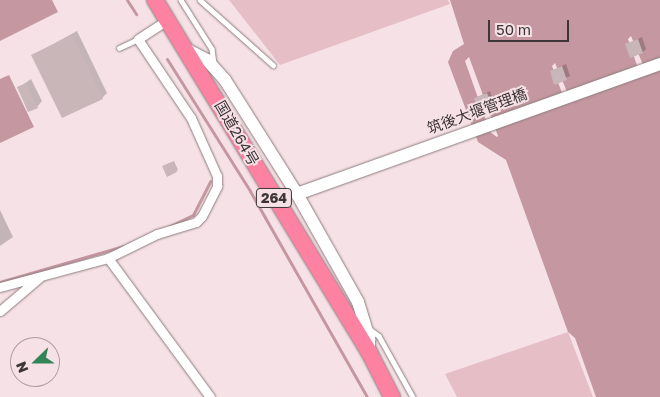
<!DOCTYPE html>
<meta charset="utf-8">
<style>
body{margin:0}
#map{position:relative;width:660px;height:397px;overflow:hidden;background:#f6e2e6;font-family:"Golos Text","Noto Sans JP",sans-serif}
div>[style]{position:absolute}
.green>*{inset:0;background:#e6bec6}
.water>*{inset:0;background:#c598a1}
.shadow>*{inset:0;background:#0003}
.stream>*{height:3px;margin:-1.5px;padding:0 1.5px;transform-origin:1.5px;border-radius:1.5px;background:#c598a1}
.building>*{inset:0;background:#c9b6b9}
.roads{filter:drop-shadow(0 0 1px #8d7c7f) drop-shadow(0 0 1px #8d7c7f)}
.lane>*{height:4.5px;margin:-2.25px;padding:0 2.25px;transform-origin:2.25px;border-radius:2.25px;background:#fff}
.street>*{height:9px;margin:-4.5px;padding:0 4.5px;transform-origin:4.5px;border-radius:4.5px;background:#fff}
.secondary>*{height:12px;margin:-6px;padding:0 6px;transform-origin:6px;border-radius:6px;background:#fff}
.highway>*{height:16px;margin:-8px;padding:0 8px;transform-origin:8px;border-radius:8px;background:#fd81a1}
span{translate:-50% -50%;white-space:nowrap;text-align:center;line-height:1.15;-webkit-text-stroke:4px #f6e2e6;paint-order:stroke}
.shield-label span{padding:1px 4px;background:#f6e2e6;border:1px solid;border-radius:4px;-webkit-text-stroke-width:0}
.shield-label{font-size:14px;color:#3d3537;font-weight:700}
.street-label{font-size:15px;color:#3d3537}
.north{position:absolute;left:10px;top:337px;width:50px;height:50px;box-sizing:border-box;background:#f6e2e6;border:1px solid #ac9da0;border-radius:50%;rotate:248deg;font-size:14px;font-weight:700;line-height:20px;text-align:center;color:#3d3537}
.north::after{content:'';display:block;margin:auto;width:18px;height:22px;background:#338557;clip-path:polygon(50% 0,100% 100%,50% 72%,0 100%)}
.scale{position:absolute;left:488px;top:20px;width:81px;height:22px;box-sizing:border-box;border:2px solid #3d3537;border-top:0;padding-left:6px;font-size:15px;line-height:18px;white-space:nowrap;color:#3d3537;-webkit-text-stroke:4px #f6e2e6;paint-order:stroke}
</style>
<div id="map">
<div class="green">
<div style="clip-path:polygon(229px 0,448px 0,450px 4px,280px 65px)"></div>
<div style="clip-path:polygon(568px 332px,593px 397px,457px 397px,445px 374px)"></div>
</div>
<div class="water">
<div style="clip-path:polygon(0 0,52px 0,58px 12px,0 41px)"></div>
<div style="clip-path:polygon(evenodd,450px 0,660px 0,660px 397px,596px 397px,575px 338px,568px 332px,506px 160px,478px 142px,448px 62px,453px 51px,464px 44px,450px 0,631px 36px,646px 72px,640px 74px,628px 39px,631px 36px,450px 0,469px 57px,498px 136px,497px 137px,490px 132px,465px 61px,469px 57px,450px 0,555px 63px,570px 99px,565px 101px,552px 66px,555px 63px)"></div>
<div style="clip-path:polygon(9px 75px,34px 127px,0 143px,0 79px)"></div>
</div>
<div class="shadow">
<div style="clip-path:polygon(77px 31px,107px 93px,102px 98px,33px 55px)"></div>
<div style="clip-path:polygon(642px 37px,646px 49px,643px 52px,627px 44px)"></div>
<div style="clip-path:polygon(566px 64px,570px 76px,555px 83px,551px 71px)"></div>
<div style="clip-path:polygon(31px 79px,42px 101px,37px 107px,18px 88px)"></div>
<div style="clip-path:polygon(490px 91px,494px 103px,491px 106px,475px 98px)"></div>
<div style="clip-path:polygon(174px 161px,178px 170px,176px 171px,165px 165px)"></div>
<div style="clip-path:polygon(0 210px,13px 237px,0 246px)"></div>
</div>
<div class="stream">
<div style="left:127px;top:0;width:17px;rotate:57deg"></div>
<div style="left:167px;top:59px;width:156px;rotate:57.8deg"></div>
<div style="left:250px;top:191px;width:237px;rotate:60.4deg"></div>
<div style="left:168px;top:227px;width:28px;rotate:-26deg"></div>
<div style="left:193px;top:215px;width:38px;rotate:-63deg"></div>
<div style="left:0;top:282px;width:128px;rotate:-16.3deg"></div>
</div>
<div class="building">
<div style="clip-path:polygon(72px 35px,103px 99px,62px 118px,31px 55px)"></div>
<div style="clip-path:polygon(638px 39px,643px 53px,630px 58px,625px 44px)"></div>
<div style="clip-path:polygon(562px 66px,567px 80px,554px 85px,550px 71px)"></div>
<div style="clip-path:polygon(26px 83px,38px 108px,28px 112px,17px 87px)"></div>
<div style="clip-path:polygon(487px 93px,492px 107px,479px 112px,474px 98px)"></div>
<div style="clip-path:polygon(172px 162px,177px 172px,167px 177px,162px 166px)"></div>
</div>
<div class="roads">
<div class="lane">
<div style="left:181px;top:0;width:58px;rotate:57.7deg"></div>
<div style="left:212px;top:49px;width:15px;rotate:82deg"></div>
<div style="left:200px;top:0;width:98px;rotate:41.7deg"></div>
<div style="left:119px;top:48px;width:21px;rotate:-25deg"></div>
<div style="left:367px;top:327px;width:15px;rotate:37deg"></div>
<div style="left:379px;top:336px;width:70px;rotate:60.9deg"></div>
</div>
<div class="street">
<div style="left:108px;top:258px;width:172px;rotate:53.7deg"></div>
<div style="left:0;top:287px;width:112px;rotate:-15deg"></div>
<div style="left:108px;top:258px;width:55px;rotate:-26.1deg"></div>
<div style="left:157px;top:234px;width:41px;rotate:-17.1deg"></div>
<div style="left:196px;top:222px;width:8px;rotate:-45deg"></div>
<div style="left:202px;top:216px;width:34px;rotate:-63deg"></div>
<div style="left:217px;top:186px;width:10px;rotate:-90deg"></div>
<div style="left:217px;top:176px;width:64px;rotate:-114.1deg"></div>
<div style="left:191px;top:118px;width:95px;rotate:-123.9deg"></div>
<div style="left:138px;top:39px;width:37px;rotate:-33deg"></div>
<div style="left:0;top:311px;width:52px;rotate:-40.4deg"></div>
</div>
<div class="secondary">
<div style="left:188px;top:50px;width:21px;rotate:28deg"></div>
<div style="left:207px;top:60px;width:27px;rotate:48deg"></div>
<div style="left:225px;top:80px;width:135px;rotate:57.7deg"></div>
<div style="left:297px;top:194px;width:124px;rotate:60.5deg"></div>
<div style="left:358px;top:302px;width:39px;rotate:73deg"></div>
<div style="left:369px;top:339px;width:13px;rotate:90deg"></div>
<div style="left:297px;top:194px;width:386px;rotate:-19.7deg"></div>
</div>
<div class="highway">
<div style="left:155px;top:0;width:412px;rotate:58.7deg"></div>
<div style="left:369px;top:352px;width:51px;rotate:62.9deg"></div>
</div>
</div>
<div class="shield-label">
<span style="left:274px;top:198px">264</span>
</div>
<div class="street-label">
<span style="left:477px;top:111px;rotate:-20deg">筑後大堰管理橋</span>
<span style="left:237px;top:133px;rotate:60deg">国道264号</span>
</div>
<div class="north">N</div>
<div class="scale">50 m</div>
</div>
